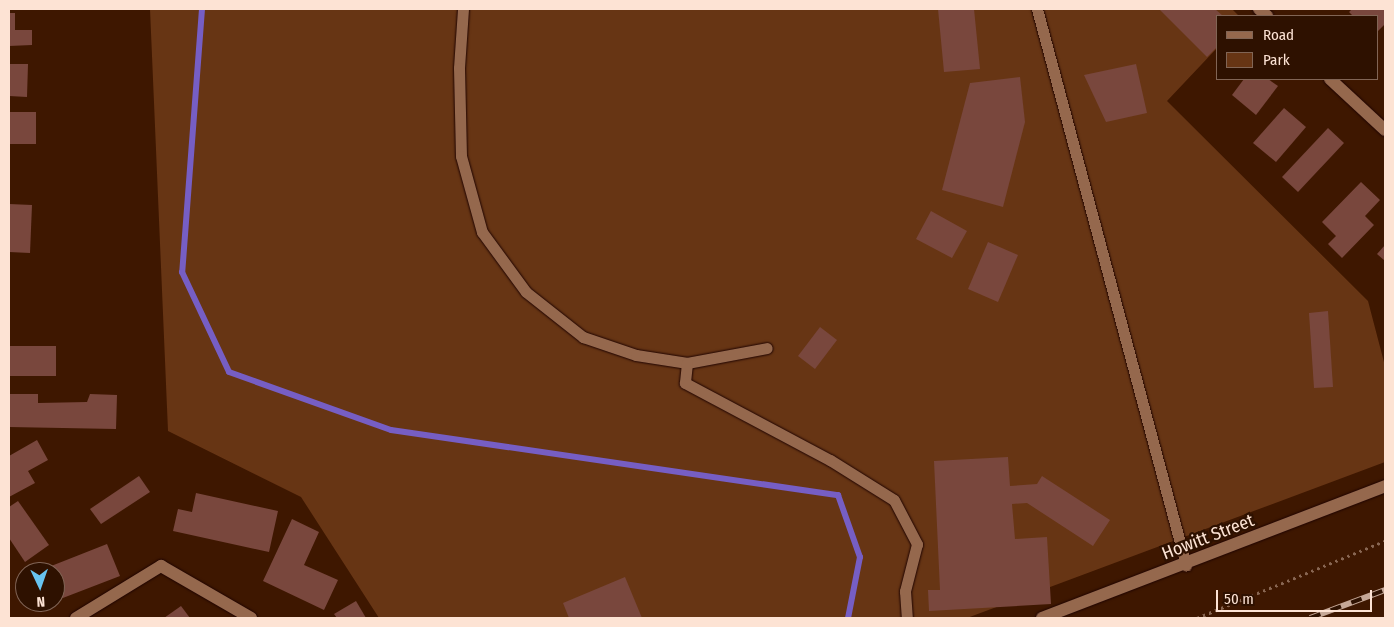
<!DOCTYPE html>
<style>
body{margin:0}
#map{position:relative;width:1394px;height:627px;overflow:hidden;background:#3e1700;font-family:"Fira Sans Condensed",sans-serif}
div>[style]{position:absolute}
.green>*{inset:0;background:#673514}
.stream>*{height:6px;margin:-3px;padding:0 3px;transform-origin:3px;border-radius:3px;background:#765ec4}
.building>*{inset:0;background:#79473d}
.path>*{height:3px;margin-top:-1.5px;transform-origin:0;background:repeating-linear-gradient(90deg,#886652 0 2.5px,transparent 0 6.5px)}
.roads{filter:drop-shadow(0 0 1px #1f0400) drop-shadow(0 0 1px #1f0400)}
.service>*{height:11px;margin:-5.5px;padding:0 5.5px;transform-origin:5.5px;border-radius:5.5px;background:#95684d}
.minor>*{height:12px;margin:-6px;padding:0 6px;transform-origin:6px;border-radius:6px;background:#95684d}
.rail>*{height:5.5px;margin-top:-2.75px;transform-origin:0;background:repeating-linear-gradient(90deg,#2e1100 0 11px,#c6a897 0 22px);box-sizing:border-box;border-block:1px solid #c6a897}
span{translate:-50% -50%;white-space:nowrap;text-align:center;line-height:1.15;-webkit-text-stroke:4.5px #2e1100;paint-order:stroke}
.street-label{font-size:18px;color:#fde3d4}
.frame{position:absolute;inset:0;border:10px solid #fde3d4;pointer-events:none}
.legend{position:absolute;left:1216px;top:15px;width:162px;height:65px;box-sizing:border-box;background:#2e1100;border:1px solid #816555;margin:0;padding:6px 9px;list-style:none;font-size:15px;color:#fde3d4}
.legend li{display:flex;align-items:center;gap:10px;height:25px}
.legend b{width:25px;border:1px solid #816555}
.north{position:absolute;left:15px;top:562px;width:50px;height:50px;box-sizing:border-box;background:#2e1100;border:1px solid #816555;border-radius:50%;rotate:177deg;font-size:14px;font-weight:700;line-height:20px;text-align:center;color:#fde3d4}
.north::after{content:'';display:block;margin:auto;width:18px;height:22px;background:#68c4f0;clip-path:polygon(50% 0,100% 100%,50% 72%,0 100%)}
.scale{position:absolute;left:1216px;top:590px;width:156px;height:22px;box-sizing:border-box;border:2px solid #fde3d4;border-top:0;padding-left:6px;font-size:15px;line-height:18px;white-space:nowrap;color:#fde3d4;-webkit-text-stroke:4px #2e1100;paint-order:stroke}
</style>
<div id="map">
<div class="green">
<div style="clip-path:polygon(150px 9px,1232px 9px,1239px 16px,1218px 16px,1218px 47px,1167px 101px,1368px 301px,1385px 366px,1385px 462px,967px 618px,379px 618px,301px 497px,168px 431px)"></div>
</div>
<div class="stream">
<div style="left:202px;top:9px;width:264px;rotate:94.3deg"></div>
<div style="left:182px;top:272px;width:110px;rotate:64.8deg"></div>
<div style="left:229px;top:372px;width:172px;rotate:19.7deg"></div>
<div style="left:391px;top:430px;width:452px;rotate:8.3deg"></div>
<div style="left:838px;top:495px;width:66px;rotate:70.5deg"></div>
<div style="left:860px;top:557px;width:62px;rotate:101.1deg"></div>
</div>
<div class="building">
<div style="clip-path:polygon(938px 9px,974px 9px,980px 69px,944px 72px)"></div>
<div style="clip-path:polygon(1159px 9px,1215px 9px,1223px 16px,1218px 16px,1218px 46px,1207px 57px)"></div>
<div style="clip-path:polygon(1352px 9px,1385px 9px,1385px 24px,1378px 31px,1378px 16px,1353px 16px,1349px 12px)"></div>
<div style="clip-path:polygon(9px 13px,15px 13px,15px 30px,32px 30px,32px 45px,9px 46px)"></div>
<div style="clip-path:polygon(9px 64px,28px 64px,27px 97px,9px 96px)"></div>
<div style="clip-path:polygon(1136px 64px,1147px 113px,1106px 122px,1084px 75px)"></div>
<div style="clip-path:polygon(1020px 77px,1025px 122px,1003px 207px,942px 190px,970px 83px)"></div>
<div style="clip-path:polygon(1244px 79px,1268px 79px,1278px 86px,1256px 115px,1232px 95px)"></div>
<div style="clip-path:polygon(1284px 108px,1306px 127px,1276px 162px,1253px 143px)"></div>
<div style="clip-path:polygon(9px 112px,36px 112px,36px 144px,9px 144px)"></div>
<div style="clip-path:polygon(1328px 128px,1344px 143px,1298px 192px,1282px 177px)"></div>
<div style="clip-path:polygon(1361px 182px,1380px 200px,1365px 216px,1374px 225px,1342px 258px,1328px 244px,1336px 236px,1322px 222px)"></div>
<div style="clip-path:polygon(9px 204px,32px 205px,30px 253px,9px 252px)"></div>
<div style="clip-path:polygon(931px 211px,967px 231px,952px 258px,916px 239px)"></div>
<div style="clip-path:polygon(988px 242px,1018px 255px,998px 302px,968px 289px)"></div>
<div style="clip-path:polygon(1385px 245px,1385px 261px,1377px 254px)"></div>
<div style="clip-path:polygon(1328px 311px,1333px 387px,1314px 388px,1309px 313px)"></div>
<div style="clip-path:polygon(820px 327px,837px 340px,815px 369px,798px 356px)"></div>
<div style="clip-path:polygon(9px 346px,56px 346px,56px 376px,9px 376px)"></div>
<div style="clip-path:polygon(9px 394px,38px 394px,38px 403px,87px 402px,90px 394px,117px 395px,116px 429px,9px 427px)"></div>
<div style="clip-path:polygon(37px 440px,48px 460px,28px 471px,35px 483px,9px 497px,9px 456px)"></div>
<div style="clip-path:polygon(1008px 457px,1010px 486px,1037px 484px,1042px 476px,1110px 520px,1093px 546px,1027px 503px,1012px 504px,1015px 539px,1047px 537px,1051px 604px,929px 611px,928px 590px,940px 590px,934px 461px)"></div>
<div style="clip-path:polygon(139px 476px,150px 492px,101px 524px,90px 509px)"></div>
<div style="clip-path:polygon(196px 493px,278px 511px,269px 552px,173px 531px,178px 509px,192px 512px)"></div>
<div style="clip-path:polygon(18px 501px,49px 545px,25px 562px,9px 538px,9px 507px)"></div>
<div style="clip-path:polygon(292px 519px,319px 532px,304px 565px,338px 580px,324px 610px,263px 581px)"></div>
<div style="clip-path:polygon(107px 544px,120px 576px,55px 601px,55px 572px,36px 572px)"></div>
<div style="clip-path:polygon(625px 577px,642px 618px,569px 618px,563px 603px)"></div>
<div style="clip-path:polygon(356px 601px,366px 618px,337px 618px,334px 614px)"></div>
<div style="clip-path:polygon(181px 606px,190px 618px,164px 618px)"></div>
</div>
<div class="path">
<div style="left:1197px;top:618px;width:203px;rotate:-22.3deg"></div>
</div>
<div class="roads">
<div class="service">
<div style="left:463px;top:9px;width:59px;rotate:93.9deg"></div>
<div style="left:459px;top:68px;width:88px;rotate:88.7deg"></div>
<div style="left:461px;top:156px;width:79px;rotate:74.6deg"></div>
<div style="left:482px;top:232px;width:74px;rotate:53.7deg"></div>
<div style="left:526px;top:292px;width:73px;rotate:38.3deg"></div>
<div style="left:583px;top:337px;width:56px;rotate:18.8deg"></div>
<div style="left:636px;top:355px;width:52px;rotate:8.9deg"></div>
<div style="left:687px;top:363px;width:81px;rotate:-10.6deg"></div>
<div style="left:1037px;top:9px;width:576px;rotate:75deg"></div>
<div style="left:687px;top:363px;width:20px;rotate:96deg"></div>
<div style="left:685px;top:383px;width:164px;rotate:28deg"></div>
<div style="left:830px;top:460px;width:75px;rotate:32deg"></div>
<div style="left:894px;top:500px;width:50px;rotate:62.4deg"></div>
<div style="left:917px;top:544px;width:49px;rotate:104.3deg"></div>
<div style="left:905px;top:591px;width:27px;rotate:86deg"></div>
</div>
<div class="minor">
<div style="left:1259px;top:9px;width:11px;rotate:41deg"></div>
<div style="left:1330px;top:79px;width:75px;rotate:42.8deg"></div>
<div style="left:76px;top:618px;width:100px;rotate:-31.5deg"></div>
<div style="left:161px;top:566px;width:104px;rotate:30deg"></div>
<div style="left:1042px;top:618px;width:368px;rotate:-21deg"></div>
</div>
</div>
<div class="rail">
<div style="left:1310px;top:618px;width:80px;rotate:-20.5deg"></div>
</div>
<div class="street-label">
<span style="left:1208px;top:537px;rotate:-21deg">Howitt Street</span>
</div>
<div class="frame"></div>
<ul class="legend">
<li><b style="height:6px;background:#95684d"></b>Road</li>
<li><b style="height:14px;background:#673514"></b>Park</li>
</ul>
<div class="north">N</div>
<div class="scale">50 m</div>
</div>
